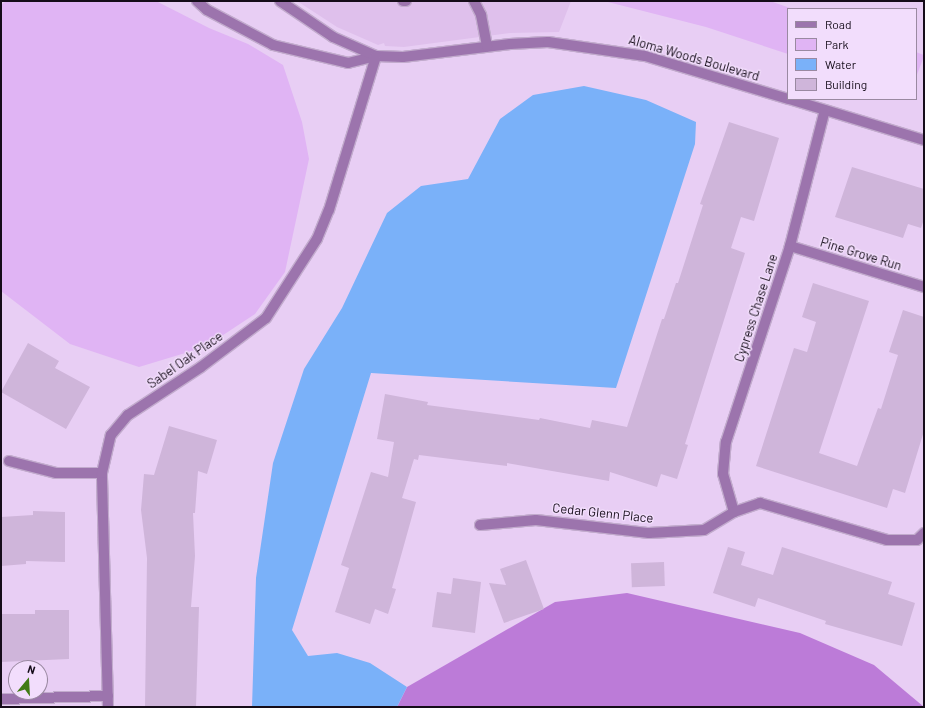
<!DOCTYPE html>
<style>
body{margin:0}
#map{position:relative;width:925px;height:708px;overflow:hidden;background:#e8cef4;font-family:Barlow,sans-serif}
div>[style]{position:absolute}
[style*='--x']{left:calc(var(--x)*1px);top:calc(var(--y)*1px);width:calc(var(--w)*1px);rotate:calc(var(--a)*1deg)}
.built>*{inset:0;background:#dfc0ec}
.green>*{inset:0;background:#e0b4f4;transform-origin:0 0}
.forest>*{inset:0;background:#bc7bd8}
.water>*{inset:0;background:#7ab1f9}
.building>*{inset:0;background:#cfb5da;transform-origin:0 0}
.roads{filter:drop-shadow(1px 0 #c2abcd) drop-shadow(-1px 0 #c2abcd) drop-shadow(0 1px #c2abcd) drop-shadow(0 -1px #c2abcd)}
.minor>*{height:10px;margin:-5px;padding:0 5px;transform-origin:5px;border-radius:5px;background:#9c74ad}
span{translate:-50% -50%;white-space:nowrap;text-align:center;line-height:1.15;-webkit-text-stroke:3px #f2ddfc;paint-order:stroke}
.street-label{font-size:13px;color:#150c19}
.frame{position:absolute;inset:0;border:2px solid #150c19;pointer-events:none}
.legend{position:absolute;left:787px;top:8px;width:130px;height:92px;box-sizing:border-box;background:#f2ddfc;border:1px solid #9a89a1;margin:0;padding:5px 7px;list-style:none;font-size:12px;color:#150c19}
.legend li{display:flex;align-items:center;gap:8px;height:20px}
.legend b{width:20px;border:1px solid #9a89a1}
.north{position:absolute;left:8px;top:660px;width:40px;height:40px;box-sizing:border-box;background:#f2ddfc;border:1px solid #9a89a1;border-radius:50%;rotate:18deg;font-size:11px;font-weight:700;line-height:16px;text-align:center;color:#150c19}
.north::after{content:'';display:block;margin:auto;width:14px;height:18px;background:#417b14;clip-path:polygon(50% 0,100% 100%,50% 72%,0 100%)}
</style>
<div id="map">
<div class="built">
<div style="clip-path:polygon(297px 1px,571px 1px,559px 32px,510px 33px,404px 47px,385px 46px,384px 43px,378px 45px,337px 27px)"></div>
</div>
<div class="green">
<div style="clip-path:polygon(6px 1px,156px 1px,209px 28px,248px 44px,283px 65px,302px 122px,309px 159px,285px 272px,255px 314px,205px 347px,139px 367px,70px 344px,1px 291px,1px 5px)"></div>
<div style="clip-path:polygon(604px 1px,770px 1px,793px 9px,788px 9px,788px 54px,706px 27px)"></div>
<div style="left:916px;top:52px;width:9px;height:45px;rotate:21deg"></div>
</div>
<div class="forest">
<div style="clip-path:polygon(627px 593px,800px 633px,874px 665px,924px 707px,397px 707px,407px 687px,555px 602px)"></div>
</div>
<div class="water">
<div style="clip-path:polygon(584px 86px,646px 100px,696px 122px,695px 144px,616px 388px,371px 373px,292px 630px,308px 656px,337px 653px,370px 663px,407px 687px,397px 707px,252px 707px,256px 578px,273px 463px,304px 369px,342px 308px,387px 213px,421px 186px,468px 179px,500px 119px,533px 95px)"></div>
</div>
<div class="building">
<div style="clip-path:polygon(729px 122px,779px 138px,754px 221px,741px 217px,731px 248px,745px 253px,685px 444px,688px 445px,677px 479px,661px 474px,657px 487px,610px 472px,609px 481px,507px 463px,507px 466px,419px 455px,418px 460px,414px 459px,402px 498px,416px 502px,392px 588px,396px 589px,388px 614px,375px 609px,370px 624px,335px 612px,349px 568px,341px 565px,371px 472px,388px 477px,394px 442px,377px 439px,385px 394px,428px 402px,427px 405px,539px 420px,540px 418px,590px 428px,592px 420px,627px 427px,662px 319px,664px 319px,676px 283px,678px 283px,703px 205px,700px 204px)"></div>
<div style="clip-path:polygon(852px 167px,924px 189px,924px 219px,921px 228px,908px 224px,903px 238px,835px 217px)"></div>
<div style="clip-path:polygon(813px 283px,869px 301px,819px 453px,857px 466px,878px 408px,881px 409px,898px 355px,889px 352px,903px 310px,924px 317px,924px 431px,905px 493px,893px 489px,887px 508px,756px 466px,794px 348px,807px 352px,816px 322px,802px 317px)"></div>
<div style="clip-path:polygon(28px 343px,59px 361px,55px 368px,90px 387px,66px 429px,1px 392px)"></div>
<div style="clip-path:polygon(169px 426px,217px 440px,207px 474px,198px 471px,195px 513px,193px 513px,195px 556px,191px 607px,199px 607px,196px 707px,145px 707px,147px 558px,141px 510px,144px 474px,154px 475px)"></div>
<div style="clip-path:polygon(33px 511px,65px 512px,65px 562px,26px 561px,26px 564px,1px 566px,1px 517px,33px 515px)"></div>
<div style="clip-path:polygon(728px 547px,745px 552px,741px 565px,773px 575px,782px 547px,892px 582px,888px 594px,915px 603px,902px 646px,825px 624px,826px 621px,758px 598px,755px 607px,713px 593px)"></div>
<div style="clip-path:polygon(526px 560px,544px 609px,504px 623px,489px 583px,506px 585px,500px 569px)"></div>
<div style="left:664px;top:562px;width:24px;height:33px;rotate:88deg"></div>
<div style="clip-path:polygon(453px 578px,481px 582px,475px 633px,432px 627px,437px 592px,451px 594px)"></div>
<div style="clip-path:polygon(35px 610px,69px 610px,69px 659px,1px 662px,1px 614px,35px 614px)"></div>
</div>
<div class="roads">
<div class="minor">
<div style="--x:197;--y:1;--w:13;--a:42"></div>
<div style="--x:207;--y:10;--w:75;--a:27.9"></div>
<div style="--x:273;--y:45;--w:77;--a:13.5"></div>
<div style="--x:348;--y:63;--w:29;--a:-14"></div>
<div style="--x:376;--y:56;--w:27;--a:2"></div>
<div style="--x:403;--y:57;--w:108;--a:-6.9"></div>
<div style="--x:510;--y:44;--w:38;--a:-3"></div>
<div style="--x:548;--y:42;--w:98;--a:8.2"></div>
<div style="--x:645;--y:56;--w:149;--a:16.7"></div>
<div style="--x:280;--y:1;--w:64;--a:34.2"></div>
<div style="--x:333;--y:37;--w:47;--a:23.8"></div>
<div style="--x:403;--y:1;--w:3;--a:0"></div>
<div style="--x:474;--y:1;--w:16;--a:63"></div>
<div style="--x:481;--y:15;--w:32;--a:79"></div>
<div style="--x:789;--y:99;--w:141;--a:16.9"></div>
<div style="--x:790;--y:246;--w:140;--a:17"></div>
<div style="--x:9;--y:461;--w:49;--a:14.3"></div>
<div style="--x:56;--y:473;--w:46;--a:0"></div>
<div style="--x:734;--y:512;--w:40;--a:-106"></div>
<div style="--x:723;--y:474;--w:32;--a:-85"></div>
<div style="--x:726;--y:442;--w:206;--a:-71.9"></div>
<div style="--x:790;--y:246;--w:140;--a:-75.6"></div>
<div style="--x:480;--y:525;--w:56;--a:-5.1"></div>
<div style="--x:536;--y:520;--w:114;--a:6.6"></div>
<div style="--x:649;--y:533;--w:55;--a:-3.1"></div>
<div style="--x:704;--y:530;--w:35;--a:-31"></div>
<div style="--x:734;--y:512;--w:28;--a:-19"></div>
<div style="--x:760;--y:503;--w:132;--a:16.2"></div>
<div style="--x:887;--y:540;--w:30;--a:0"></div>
<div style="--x:917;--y:540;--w:10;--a:-45"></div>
<div style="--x:1;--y:699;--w:107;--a:-1.6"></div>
<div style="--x:108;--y:707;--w:234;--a:-91.5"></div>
<div style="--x:102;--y:473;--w:39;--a:-77"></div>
<div style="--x:111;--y:435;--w:26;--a:-50"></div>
<div style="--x:128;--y:415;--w:87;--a:-33.3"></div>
<div style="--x:201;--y:367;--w:81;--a:-37"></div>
<div style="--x:266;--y:318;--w:94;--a:-57.2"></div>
<div style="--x:317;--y:239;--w:31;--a:-68"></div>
<div style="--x:329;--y:210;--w:161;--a:-73"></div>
</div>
</div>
<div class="street-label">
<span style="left:694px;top:58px;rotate:16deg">Aloma Woods Boulevard</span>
<span style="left:861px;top:254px;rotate:17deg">Pine Grove Run</span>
<span style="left:756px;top:308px;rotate:-72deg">Cypress Chase Lane</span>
<span style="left:185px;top:360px;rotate:-35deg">Sabel Oak Place</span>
<span style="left:603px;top:513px;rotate:6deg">Cedar Glenn Place</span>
</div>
<div class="frame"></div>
<ul class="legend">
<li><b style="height:5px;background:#9c74ad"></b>Road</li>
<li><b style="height:11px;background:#e0b4f4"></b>Park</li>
<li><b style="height:11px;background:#7ab1f9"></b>Water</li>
<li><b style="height:11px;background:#cfb5da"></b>Building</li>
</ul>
<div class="north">N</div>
</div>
